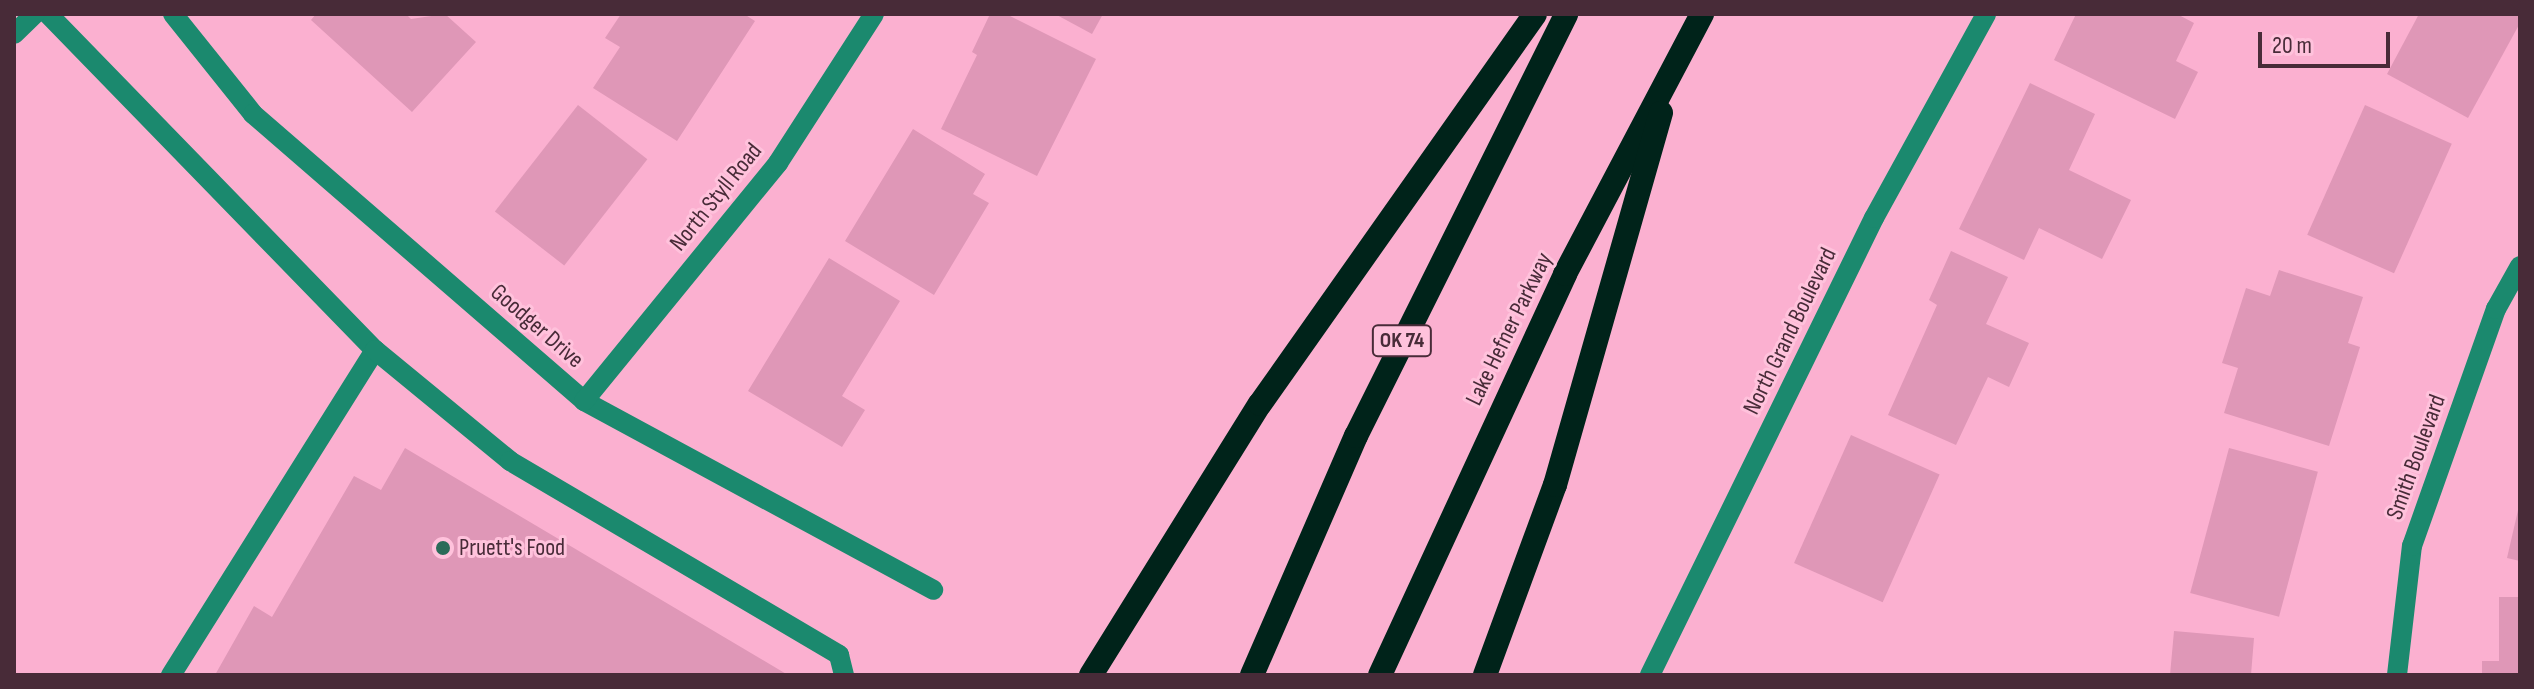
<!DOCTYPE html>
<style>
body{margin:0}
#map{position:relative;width:2534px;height:689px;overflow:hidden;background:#fbb0d0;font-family:"Sofia Sans Condensed",sans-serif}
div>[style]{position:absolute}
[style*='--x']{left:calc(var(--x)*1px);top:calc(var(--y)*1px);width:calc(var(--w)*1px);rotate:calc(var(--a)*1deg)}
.building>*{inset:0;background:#df97b7;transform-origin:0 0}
.minor>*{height:20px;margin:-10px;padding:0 10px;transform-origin:10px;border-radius:10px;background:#1b896e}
.highway>*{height:24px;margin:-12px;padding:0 12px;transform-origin:12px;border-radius:12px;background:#00231a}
.dots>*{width:22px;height:22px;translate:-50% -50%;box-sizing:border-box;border:4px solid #ffc2dc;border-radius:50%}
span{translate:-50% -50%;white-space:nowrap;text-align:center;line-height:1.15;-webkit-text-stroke:6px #ffc2dc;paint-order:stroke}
.shield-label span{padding:2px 6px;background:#ffc2dc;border:2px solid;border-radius:6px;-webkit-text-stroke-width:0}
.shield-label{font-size:22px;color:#482b38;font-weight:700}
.street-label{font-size:24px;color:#482b38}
.poi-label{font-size:24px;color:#482b38}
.left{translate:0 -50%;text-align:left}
.frame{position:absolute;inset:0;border:16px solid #482b38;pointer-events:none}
.scale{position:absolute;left:2258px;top:32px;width:132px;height:36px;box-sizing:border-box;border:4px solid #482b38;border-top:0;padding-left:10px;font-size:24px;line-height:28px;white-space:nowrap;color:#482b38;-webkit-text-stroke:6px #ffc2dc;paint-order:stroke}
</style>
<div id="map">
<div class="building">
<div style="clip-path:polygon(316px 14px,406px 14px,411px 19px,445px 14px,476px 42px,412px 112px,311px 20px)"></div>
<div style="clip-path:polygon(621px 14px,744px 14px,755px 21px,677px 141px,593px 88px,620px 47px,605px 38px)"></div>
<div style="clip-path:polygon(990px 14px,1006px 14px,1096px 59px,1037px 176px,941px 129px,977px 55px,972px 52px)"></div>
<div style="clip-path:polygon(1055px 14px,1103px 14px,1092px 34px)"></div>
<div style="clip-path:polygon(2076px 14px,2177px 14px,2194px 23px,2176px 61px,2198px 72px,2175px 119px,2054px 60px)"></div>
<div style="clip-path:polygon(2419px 14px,2520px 14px,2520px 23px,2468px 118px,2387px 74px)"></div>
<div style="clip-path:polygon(2030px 83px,2095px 114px,2069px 170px,2131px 200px,2102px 259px,2039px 228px,2024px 260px,1959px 229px)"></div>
<div style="left:578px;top:105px;width:88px;height:135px;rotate:38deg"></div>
<div style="left:2365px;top:105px;width:95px;height:142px;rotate:24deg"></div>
<div style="clip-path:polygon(913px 129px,985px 174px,973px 194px,989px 203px,934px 295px,845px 241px)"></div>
<div style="clip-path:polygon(1951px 251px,2008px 277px,1986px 324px,2029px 343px,2009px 387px,1988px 377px,1956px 445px,1888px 415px,1937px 305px,1929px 300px)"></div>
<div style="clip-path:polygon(829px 258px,900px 301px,842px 396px,865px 410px,842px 447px,748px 391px)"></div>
<div style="clip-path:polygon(2279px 270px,2363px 297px,2348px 343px,2360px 347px,2329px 446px,2224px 413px,2238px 368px,2222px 363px,2246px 288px,2270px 296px)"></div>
<div style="left:1851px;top:435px;width:97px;height:140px;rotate:24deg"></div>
<div style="clip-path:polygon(405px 448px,788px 675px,215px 675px,254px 606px,272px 617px,354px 476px,381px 490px)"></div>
<div style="left:2229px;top:448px;width:92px;height:150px;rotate:15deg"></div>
<div style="clip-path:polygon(2519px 506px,2520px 506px,2520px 561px,2507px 558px)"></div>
<div style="clip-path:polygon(2499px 597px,2520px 597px,2520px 675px,2482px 675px,2482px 661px,2499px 661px)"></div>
<div style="clip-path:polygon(2174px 631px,2254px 638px,2251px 675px,2170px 675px)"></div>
</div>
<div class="minor">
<div style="--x:48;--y:14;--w:469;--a:45.8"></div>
<div style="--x:375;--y:350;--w:384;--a:122.1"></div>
<div style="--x:173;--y:14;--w:128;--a:51.3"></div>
<div style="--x:253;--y:114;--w:438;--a:40.9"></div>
<div style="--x:584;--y:401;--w:397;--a:28.4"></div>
<div style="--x:14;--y:34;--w:29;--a:-44"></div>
<div style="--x:375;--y:350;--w:175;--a:39.4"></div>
<div style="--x:510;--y:461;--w:382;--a:30.5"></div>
<div style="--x:839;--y:655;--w:21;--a:76"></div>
<div style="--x:584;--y:401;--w:307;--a:-50.8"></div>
<div style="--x:778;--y:163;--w:177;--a:-57.2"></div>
<div style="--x:1650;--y:675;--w:509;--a:-63.89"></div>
<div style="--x:1874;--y:218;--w:233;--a:-61.2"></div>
<div style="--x:2397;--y:675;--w:130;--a:-83.4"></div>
<div style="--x:2412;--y:546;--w:251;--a:-70.5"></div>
<div style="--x:2496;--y:309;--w:49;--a:-60.8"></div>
</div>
<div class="highway">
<div style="--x:1091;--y:675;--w:319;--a:-58.1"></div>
<div style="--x:1260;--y:404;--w:477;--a:-54.8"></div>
<div style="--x:1252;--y:675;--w:261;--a:-66.5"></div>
<div style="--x:1356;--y:436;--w:471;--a:-63.5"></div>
<div style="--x:1380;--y:675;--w:442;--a:-65.2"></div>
<div style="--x:1565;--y:274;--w:294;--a:-62.2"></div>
<div style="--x:1485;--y:675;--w:202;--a:-69.8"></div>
<div style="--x:1555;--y:485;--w:387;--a:-74.1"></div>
</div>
<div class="dots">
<div style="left:443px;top:548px;background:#2b6b59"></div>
</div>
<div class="shield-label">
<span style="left:1402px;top:341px">OK 74</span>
</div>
<div class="street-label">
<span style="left:716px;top:197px;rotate:-51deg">North Styll Road</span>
<span style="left:537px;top:326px;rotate:41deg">Goodger Drive</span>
<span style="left:1509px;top:329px;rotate:-64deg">Lake Hefner Parkway</span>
<span style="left:1790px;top:331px;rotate:-64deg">North Grand Boulevard</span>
<span style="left:2416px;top:457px;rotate:-70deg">Smith Boulevard</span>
</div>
<div class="poi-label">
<span class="left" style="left:459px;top:548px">Pruett's Food</span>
</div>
<div class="frame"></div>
<div class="scale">20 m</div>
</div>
